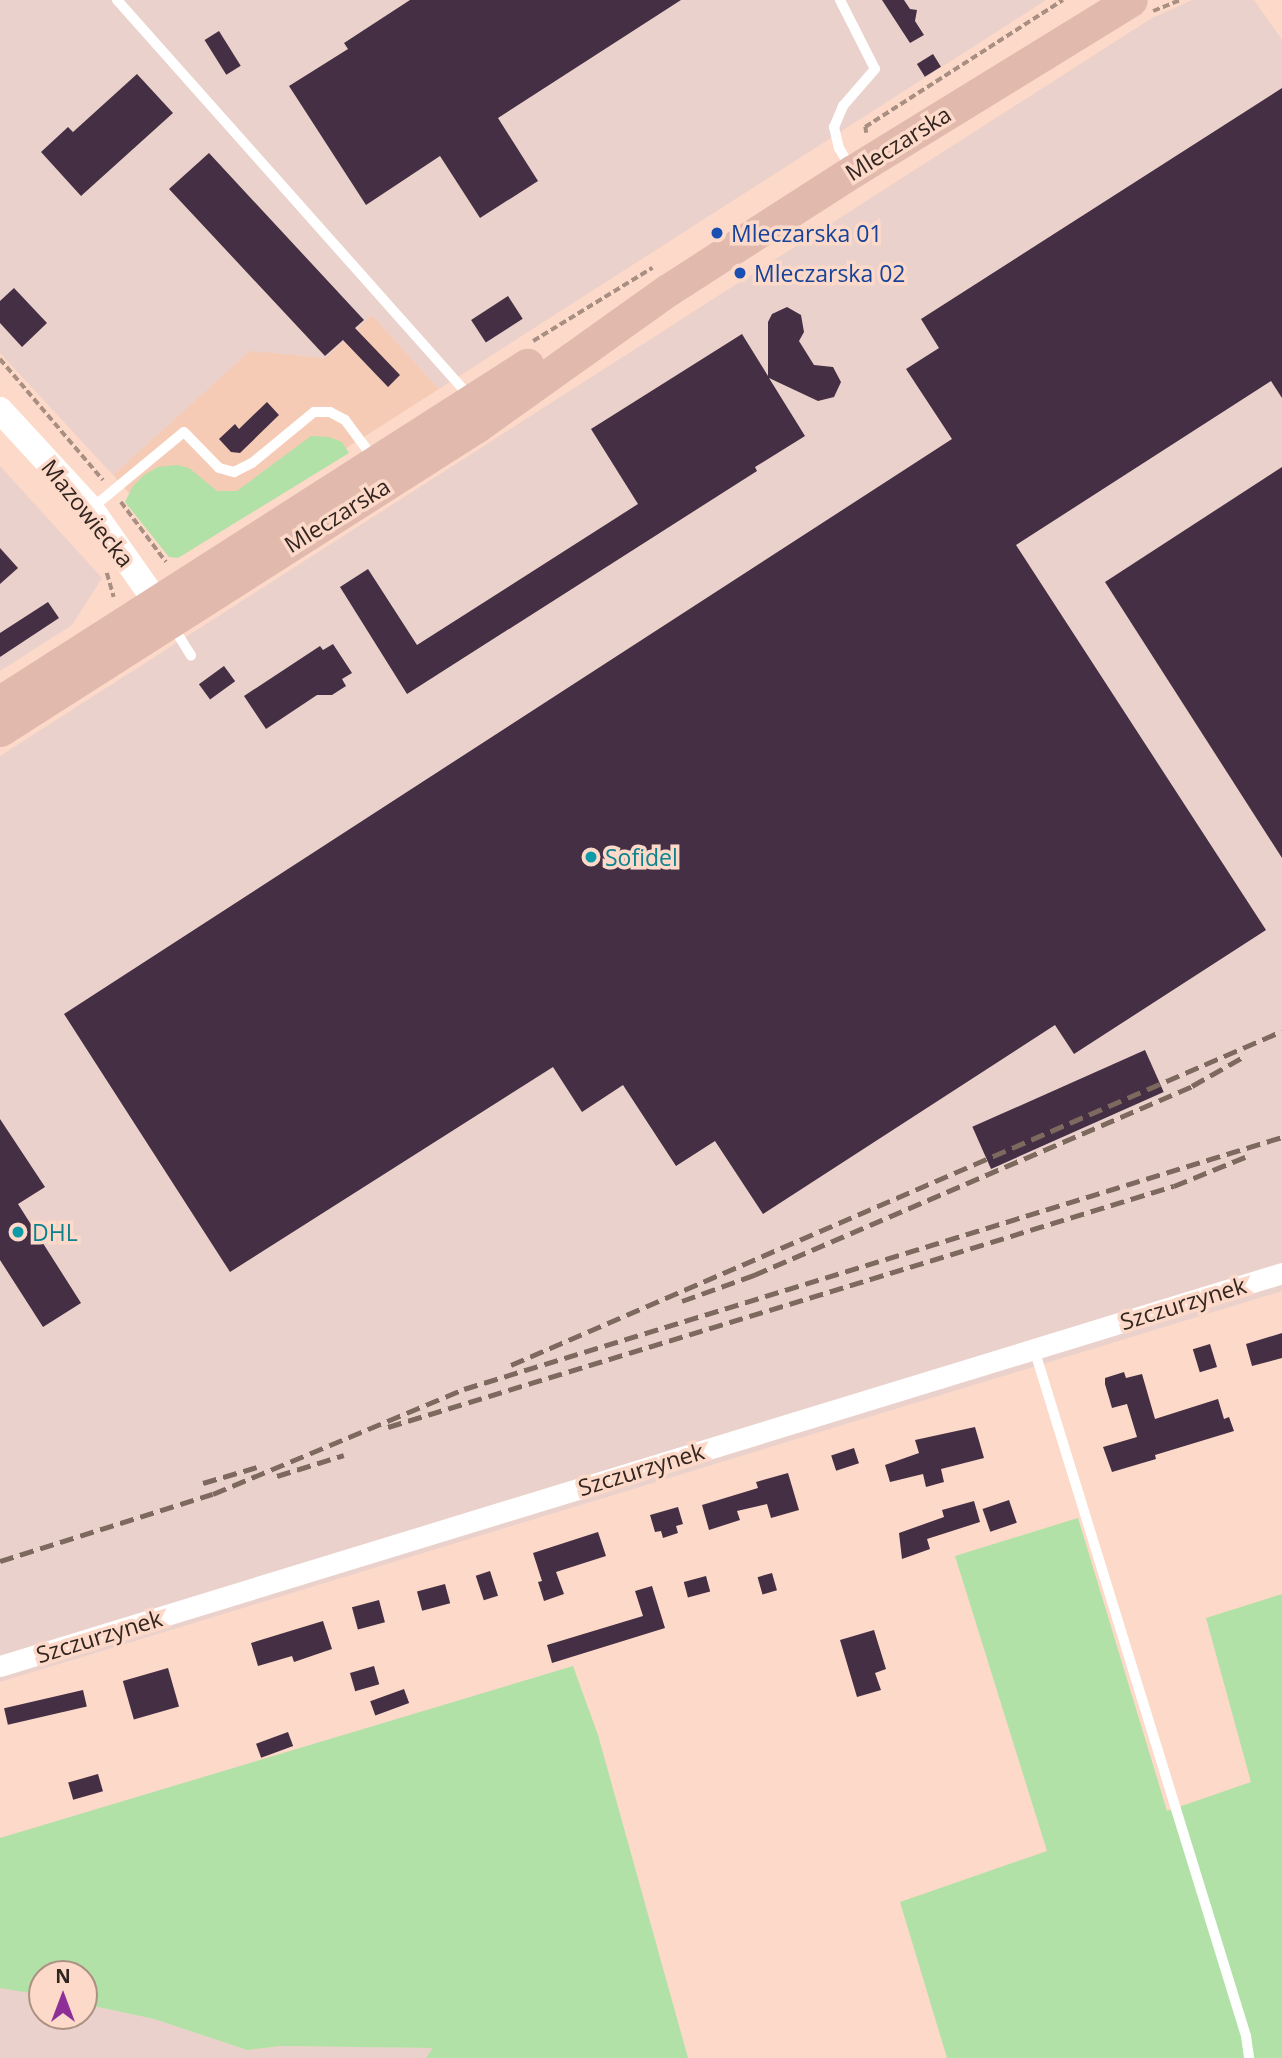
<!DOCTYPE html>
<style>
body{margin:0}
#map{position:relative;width:1282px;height:2058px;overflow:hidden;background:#fcd9c8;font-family:"Open Sans",sans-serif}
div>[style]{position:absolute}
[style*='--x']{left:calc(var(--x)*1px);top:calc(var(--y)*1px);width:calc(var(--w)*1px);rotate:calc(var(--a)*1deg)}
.built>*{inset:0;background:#f5cbb6}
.industrial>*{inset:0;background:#ebd1cb}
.green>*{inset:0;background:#b1e1a7}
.building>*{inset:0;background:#452f44;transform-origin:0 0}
.path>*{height:3.5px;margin-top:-1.75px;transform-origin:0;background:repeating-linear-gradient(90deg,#a98f82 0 7px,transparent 0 10.5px)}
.service>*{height:10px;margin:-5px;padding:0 5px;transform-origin:5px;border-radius:5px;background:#fff}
.minor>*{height:21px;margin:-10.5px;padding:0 10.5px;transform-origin:10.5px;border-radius:10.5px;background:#fff}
.tertiary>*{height:26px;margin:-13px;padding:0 13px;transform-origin:13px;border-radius:13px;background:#fff}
.primary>*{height:33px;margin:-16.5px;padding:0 16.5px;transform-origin:16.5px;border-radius:16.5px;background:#e1b9ad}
.rail>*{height:5px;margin-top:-2.5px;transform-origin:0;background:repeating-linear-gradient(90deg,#7e695f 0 14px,transparent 0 21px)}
.dots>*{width:19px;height:19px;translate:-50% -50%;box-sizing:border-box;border:4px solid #fcd9c8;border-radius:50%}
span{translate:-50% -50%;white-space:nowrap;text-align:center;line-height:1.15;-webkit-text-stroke:7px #fcd9c8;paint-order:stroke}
.street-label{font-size:23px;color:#32251f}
.transit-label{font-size:23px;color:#164399}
.left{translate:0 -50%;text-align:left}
.culture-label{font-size:23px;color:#0d838f}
.north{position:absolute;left:28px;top:1960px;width:70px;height:70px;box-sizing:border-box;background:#fcd9c8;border:2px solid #ab9184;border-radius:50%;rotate:0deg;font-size:19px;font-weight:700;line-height:28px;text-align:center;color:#32251f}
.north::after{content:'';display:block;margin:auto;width:24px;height:32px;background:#8e2f98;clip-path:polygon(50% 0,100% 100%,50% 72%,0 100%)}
</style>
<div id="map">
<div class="built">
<div style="clip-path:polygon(372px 315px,439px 389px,182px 553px,113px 475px,250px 350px,325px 358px)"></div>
</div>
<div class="industrial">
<div style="clip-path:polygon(0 0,1046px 0,439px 389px,372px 315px,325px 358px,250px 351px,113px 475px,0 353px)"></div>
<div style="clip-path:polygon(1192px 0,1254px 0,1282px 40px,1282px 1291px,0 1682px,0 756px,1152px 18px)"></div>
<div style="clip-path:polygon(0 466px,102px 578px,72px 625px,0 671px)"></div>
<div style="clip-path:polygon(4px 1987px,42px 1995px,42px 2016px,84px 2016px,84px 2004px,154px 2019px,247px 2050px,280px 2046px,434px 2048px,426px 2058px,0 2058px,0 1988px)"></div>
</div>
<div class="green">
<div style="clip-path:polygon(311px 436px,329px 437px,342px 442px,349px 453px,178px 558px,169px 557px,125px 502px,133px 486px,144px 475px,158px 467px,177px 465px,189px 468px,217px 491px,237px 491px)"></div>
<div style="clip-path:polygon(1078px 1518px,1167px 1811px,1251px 1782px,1206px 1618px,1282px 1594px,1282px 2058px,947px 2058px,900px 1902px,1047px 1851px,955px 1556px)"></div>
<div style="clip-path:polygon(573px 1666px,598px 1735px,688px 2058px,426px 2058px,433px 2048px,280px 2046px,247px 2050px,154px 2019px,84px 2004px,84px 1974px,42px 1974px,42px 1995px,0 1988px,0 1838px)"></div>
</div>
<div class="building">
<div style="clip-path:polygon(410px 0,681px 0,498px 118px,538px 181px,480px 218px,440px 156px,366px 205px,289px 86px,348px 49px,344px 43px)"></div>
<div style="clip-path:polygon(882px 0,904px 0,910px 9px,917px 10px,915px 21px,924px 35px,910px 43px)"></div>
<div style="left:219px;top:31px;width:41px;height:17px;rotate:58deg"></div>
<div style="left:933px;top:54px;width:15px;height:19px;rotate:58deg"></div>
<div style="clip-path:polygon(137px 74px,173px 113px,81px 196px,41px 152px,68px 127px,73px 132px)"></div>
<div style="clip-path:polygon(1282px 88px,1282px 398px,1271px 381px,1016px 545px,1266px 930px,1074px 1054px,1055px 1025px,763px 1214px,715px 1141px,676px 1166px,623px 1085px,582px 1112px,553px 1067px,230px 1272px,64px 1014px,952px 439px,906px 369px,939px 348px,921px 319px)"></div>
<div style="clip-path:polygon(209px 153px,364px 320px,355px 328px,400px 375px,388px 387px,343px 340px,325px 356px,169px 189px)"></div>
<div style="clip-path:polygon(14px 288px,47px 323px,22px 347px,0 323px,0 301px)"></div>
<div style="left:508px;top:296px;width:27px;height:44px;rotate:57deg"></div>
<div style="clip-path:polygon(787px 307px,801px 315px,804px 332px,799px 341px,814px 365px,833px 367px,841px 382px,834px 397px,818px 401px,769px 378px,805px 436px,755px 467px,757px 471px,407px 694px,340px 587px,368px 569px,417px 645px,638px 504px,591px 429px,742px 334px,768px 376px,768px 322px,772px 314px)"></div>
<div style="clip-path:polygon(267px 402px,279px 415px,240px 453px,231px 452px,219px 439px,235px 424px,239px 429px)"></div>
<div style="clip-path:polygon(1282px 467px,1282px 858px,1105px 582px)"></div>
<div style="clip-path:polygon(0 548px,18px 568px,0 584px)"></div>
<div style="clip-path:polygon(48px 602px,59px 618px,0 657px,0 633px)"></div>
<div style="clip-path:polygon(333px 644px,352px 673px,342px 679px,346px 686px,332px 695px,317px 695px,266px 729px,244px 696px,320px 646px,323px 650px)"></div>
<div style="left:224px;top:666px;width:19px;height:31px;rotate:54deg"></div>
<div style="left:1145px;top:1050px;width:46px;height:189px;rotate:66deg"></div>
<div style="clip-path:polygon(0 1119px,45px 1187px,18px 1204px,81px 1303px,43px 1327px,0 1260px)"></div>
<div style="clip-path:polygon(1282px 1333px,1282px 1358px,1252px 1366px,1246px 1344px)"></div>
<div style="left:1210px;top:1344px;width:24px;height:18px;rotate:73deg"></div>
<div style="clip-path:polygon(1124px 1372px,1126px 1378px,1142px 1374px,1155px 1419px,1218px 1399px,1224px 1419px,1229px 1417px,1234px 1431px,1155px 1455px,1156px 1459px,1112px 1472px,1103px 1447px,1137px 1437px,1127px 1404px,1112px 1408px,1105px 1384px,1105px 1378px)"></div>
<div style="clip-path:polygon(975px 1427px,984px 1458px,941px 1469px,944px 1482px,926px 1487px,923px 1474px,890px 1482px,885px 1465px,919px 1453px,915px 1440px)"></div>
<div style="left:854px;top:1448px;width:16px;height:24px;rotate:72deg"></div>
<div style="clip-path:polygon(788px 1473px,799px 1510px,771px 1518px,767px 1504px,737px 1511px,740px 1520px,709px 1530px,702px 1505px,758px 1488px,756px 1482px)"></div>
<div style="left:1009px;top:1500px;width:24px;height:28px;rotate:71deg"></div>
<div style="clip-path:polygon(974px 1501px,980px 1522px,927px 1539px,930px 1549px,902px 1559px,899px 1533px,944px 1517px,942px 1510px)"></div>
<div style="clip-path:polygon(678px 1507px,683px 1524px,676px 1526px,678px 1533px,663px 1538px,661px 1531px,655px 1532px,650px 1515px)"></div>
<div style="clip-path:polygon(598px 1532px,606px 1556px,556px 1572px,564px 1594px,544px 1601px,538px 1582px,542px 1581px,533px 1553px)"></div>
<div style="left:490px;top:1571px;width:26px;height:15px;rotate:72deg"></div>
<div style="left:772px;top:1573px;width:18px;height:15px;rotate:74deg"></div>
<div style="left:706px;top:1576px;width:16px;height:23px;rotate:75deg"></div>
<div style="left:445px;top:1584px;width:20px;height:29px;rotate:75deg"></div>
<div style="clip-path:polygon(652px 1586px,665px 1628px,552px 1663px,547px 1645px,643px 1616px,635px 1591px)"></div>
<div style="left:379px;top:1600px;width:23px;height:28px;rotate:75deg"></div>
<div style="clip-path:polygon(323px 1621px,332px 1649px,294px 1662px,292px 1656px,258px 1666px,251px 1643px)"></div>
<div style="clip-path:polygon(874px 1630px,886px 1669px,875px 1673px,881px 1690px,857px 1697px,840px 1640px)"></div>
<div style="left:374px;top:1666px;width:19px;height:25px;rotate:74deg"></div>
<div style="left:168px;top:1668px;width:40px;height:47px;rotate:74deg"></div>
<div style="left:404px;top:1689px;width:15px;height:36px;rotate:70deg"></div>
<div style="left:83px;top:1690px;width:17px;height:81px;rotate:77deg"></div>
<div style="left:288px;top:1732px;width:15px;height:34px;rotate:70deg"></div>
<div style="left:98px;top:1774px;width:18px;height:31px;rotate:74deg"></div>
</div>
<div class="path">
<div style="--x:1153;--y:11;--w:29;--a:-22"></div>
<div style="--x:866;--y:133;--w:6;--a:-99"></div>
<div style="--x:865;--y:127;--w:235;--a:-32.7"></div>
<div style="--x:533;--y:341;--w:140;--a:-31.5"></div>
<div style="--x:0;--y:359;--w:159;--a:49.6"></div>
<div style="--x:121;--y:502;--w:75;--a:53.1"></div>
<div style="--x:107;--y:573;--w:25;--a:74"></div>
</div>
<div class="service">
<div style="--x:117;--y:0;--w:533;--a:48.35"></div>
<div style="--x:840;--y:0;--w:77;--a:63.1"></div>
<div style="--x:875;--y:69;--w:49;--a:130.9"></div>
<div style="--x:843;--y:106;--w:23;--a:113"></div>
<div style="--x:834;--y:127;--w:22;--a:77"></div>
<div style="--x:839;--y:148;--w:23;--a:59"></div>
<div style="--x:92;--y:508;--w:119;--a:-39.6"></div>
<div style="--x:184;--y:432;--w:50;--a:45.8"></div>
<div style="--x:219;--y:468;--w:16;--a:15"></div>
<div style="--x:234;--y:472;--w:20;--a:-27"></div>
<div style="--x:252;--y:463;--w:80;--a:-39.4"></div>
<div style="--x:314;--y:412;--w:16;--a:0"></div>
<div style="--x:330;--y:412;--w:17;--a:28"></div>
<div style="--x:345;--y:420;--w:49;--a:53.4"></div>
<div style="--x:172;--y:625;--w:36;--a:58"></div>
<div style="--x:1034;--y:1349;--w:719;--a:72.85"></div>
<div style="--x:1246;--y:2036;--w:22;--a:82"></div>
</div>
<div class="minor">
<div style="--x:0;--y:1666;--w:1341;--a:-17.04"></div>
</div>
<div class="tertiary">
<div style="--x:0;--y:410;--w:134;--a:47.4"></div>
<div style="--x:91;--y:509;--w:132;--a:54.9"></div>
</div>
<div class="primary">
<div style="--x:0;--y:702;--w:626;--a:-32.6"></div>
<div style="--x:0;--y:730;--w:566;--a:-32.51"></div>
<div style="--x:477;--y:426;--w:234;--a:-35.5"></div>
<div style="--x:668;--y:290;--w:220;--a:-32.8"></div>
<div style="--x:853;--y:171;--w:326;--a:-31.6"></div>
</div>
<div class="rail">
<div style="--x:682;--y:1301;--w:77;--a:-19.9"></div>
<div style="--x:754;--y:1275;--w:477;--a:-23.3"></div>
<div style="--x:1192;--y:1086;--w:59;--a:-29.6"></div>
<div style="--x:511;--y:1365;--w:840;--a:-23.42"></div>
<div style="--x:388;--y:1427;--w:822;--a:-17.05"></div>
<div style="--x:1174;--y:1186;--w:77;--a:-22.2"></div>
<div style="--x:277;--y:1476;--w:70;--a:-17.4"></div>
<div style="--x:203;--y:1483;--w:56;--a:-16.5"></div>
<div style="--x:0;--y:1561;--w:223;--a:-17.5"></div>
<div style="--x:213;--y:1494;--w:272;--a:-22.7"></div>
<div style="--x:464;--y:1389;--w:856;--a:-17.12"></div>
</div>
<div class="dots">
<div style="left:717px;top:233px;background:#1a4fb4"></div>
<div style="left:740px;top:273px;background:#1a4fb4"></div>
<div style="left:591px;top:857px;background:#0f9aa8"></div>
<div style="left:18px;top:1232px;background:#0f9aa8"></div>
</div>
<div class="street-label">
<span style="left:898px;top:143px;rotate:-32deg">Mleczarska</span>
<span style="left:88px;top:513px;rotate:51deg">Mazowiecka</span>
<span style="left:337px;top:515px;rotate:-32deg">Mleczarska</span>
<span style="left:1183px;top:1303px;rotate:-17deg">Szczurzynek</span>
<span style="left:641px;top:1469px;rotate:-17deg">Szczurzynek</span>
<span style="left:99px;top:1636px;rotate:-17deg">Szczurzynek</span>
</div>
<div class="transit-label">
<span class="left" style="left:731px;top:233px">Mleczarska 01</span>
<span class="left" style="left:754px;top:273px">Mleczarska 02</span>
</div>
<div class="culture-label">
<span class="left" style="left:605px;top:857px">Sofidel</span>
<span class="left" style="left:32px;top:1232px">DHL</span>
</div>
<div class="north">N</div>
</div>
